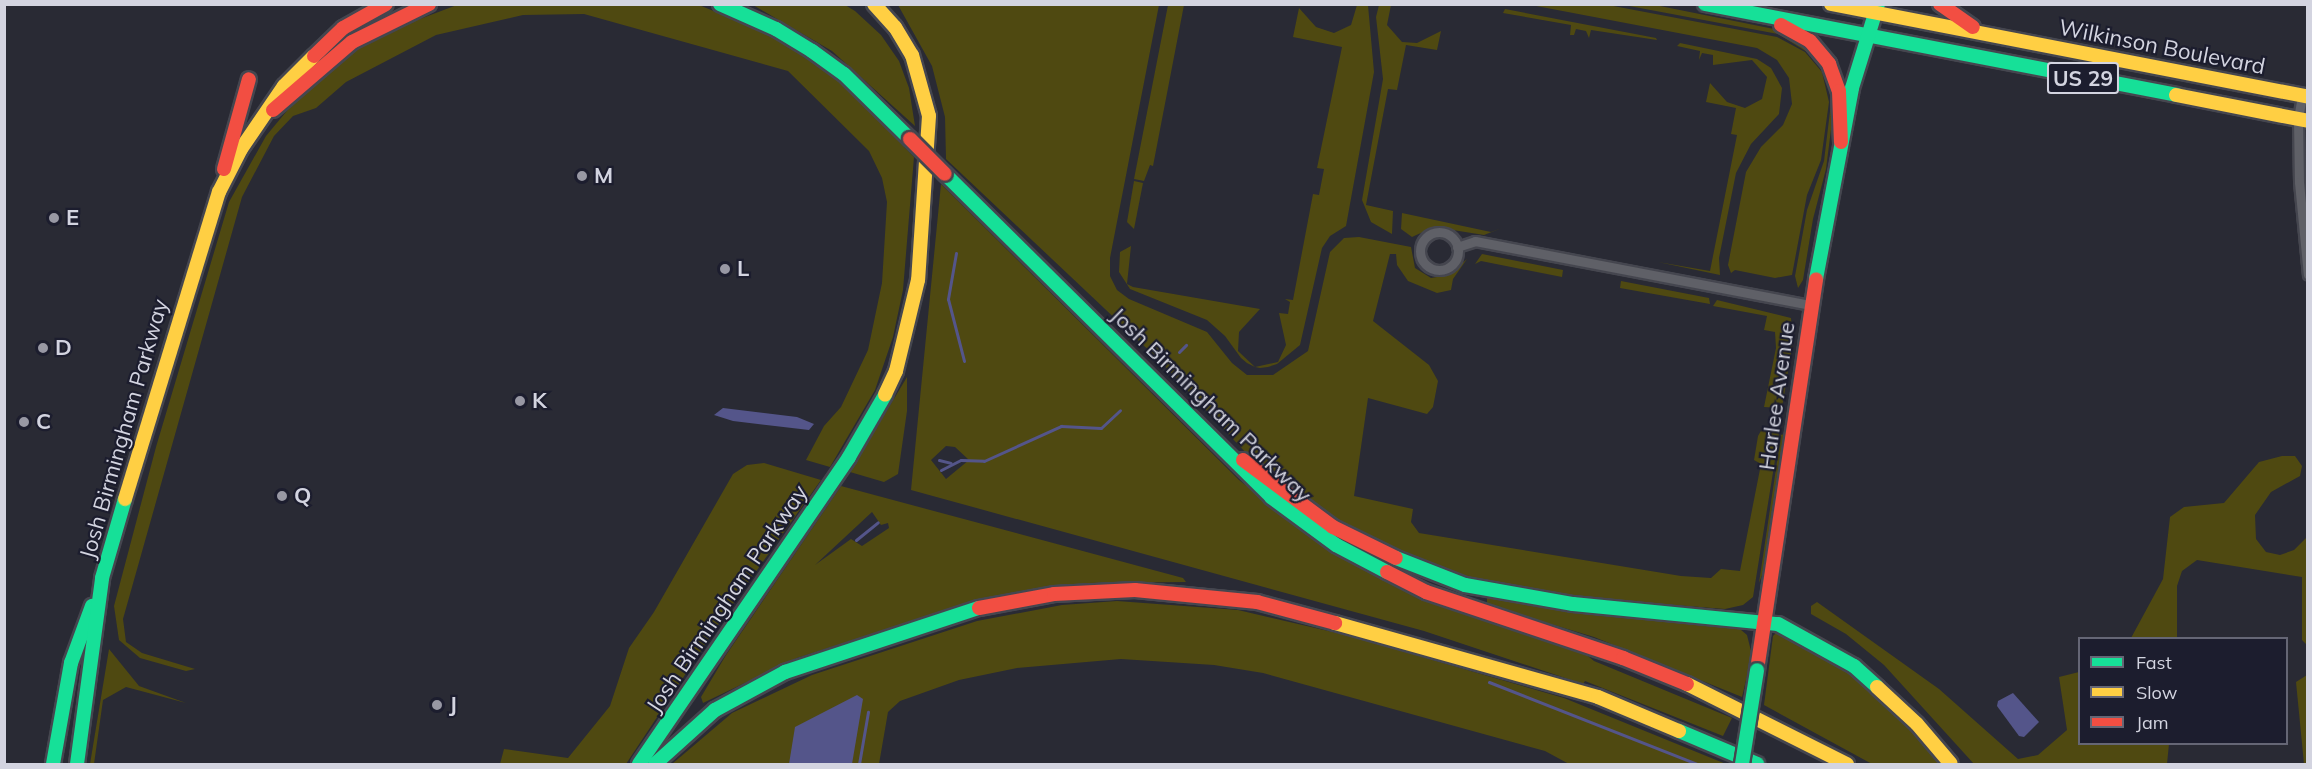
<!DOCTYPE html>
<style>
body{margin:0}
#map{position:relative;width:2312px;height:769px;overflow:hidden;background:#292a34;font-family:Mulish,sans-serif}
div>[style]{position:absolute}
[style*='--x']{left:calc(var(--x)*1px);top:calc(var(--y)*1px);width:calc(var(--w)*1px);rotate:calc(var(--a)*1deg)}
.green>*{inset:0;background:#4f4911}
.water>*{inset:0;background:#54558a}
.stream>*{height:3px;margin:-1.5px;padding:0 1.5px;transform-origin:1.5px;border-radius:1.5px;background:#54558a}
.roads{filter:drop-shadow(2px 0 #45464f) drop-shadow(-2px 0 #45464f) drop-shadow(0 2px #45464f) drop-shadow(0 -2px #45464f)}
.street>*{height:9px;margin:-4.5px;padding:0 4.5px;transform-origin:4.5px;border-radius:4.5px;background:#5f6067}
.street>.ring{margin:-4.5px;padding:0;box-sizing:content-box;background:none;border:9px solid #5f6067;border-radius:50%}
.fast>*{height:14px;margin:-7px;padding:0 7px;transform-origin:7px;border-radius:7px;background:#16e098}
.slow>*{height:14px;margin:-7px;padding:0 7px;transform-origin:7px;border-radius:7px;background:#ffcf43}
.jam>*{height:14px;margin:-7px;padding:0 7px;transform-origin:7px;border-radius:7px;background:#f24e42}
.bridges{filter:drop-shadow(2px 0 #45464f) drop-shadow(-2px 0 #45464f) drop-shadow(0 2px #45464f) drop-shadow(0 -2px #45464f)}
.fast-bridge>*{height:14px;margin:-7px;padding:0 7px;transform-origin:7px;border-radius:7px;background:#16e098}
.jam-bridge>*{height:14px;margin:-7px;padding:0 7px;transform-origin:7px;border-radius:7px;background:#f24e42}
.dots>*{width:16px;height:16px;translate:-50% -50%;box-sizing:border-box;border:3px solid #1c1d2e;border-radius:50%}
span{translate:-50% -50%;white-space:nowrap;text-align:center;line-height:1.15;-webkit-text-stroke:4.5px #1c1d2e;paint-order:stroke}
.shield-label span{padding:2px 4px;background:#1c1d2e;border:2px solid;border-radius:4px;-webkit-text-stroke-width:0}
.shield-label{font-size:21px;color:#d3d4e0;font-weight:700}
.street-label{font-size:22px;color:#d3d4e0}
.poi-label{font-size:22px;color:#d3d4e0;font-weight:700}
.left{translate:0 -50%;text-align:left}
.frame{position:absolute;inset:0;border:6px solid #d3d4e0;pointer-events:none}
.legend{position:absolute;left:2078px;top:637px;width:210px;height:108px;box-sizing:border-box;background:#1c1d2e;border:2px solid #656675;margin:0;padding:8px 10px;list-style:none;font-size:18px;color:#d3d4e0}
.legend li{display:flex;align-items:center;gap:12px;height:30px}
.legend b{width:30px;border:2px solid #656675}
</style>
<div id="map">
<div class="green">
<div style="clip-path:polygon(457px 5px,699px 5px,772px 35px,846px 86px,914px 157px,903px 290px,893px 337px,875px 390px,830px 467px,806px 460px,824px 426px,841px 407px,868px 350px,882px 283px,887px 202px,882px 178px,869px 151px,788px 71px,584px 14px,523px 15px,436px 35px,346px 82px,316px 108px,293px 116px,274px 136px,242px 197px,123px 619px,126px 642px,142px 653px,195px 669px,186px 671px,140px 658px,119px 640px,114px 606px,156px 447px,229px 202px,266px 136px,300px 95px,355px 48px,380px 34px)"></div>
<div style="clip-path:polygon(753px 5px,845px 5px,855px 11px,881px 35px,899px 61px,909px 88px,915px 126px,832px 51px)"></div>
<div style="clip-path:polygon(898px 5px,1159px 5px,1110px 258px,1110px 276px,1117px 290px,1129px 299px,1207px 332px,1232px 363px,1247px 375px,1273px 375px,1308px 351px,1330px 252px,1344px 238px,1359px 237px,1411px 247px,1415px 268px,1431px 278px,1449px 275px,1467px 259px,1453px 279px,1451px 290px,1437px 293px,1408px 281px,1397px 265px,1396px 254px,1390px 254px,1373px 321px,1429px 365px,1438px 381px,1433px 407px,1427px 414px,1368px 398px,1354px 496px,1413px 509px,1411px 522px,1419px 533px,1681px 576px,1711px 578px,1721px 569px,1740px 571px,1761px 464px,1754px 460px,1758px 436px,1762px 429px,1777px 429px,1779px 435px,1753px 597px,1743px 605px,1725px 609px,1574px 597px,1464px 579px,1376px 544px,1278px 481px,1247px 454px,1158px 359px,946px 159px,945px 117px,932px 66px)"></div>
<div style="clip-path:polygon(1168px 5px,1184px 5px,1153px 166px,1150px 165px,1144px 181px,1134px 179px)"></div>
<div style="clip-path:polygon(1357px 5px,1368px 5px,1374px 72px,1346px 226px,1330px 236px,1322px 248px,1300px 345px,1277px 364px,1268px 367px,1260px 368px,1255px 367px,1247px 363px,1241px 358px,1225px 336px,1207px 320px,1130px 289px,1119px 272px,1120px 252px,1131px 246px,1127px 284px,1133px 287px,1260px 309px,1239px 332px,1238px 351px,1255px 367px,1278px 362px,1286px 345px,1279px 313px,1288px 314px,1290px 302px,1285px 299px,1293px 300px,1313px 194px,1319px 195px,1324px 169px,1317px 168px,1342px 47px,1293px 37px,1299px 8px,1316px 27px,1334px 33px,1351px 25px)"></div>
<div style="clip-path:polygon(1379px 5px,1391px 5px,1387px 25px,1402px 42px,1417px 43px,1441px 31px,1437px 50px,1406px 45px,1397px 90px,1388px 89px,1366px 205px,1393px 211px,1392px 234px,1371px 222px,1362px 200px,1383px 79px,1376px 17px)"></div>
<div style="clip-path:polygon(1531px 5px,1608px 5px,1777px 37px,1805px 52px,1822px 72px,1829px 102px,1821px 160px,1807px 195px,1792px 275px,1775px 278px,1735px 270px,1731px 273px,1728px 265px,1746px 172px,1761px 147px,1783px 125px,1792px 104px,1789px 78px,1777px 60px,1757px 48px)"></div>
<div style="clip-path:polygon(1624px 5px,1655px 5px,1779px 30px,1801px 41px,1812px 55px,1778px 34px)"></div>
<div style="clip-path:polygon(1505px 9px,1656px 38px,1657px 40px,1591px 30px,1589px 38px,1586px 31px,1576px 29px,1574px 35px,1570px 35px,1571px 25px,1503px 13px)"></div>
<div style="clip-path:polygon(1680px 43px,1757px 59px,1771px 68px,1782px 88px,1779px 114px,1751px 144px,1736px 173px,1719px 258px,1720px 275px,1658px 262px,1710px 271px,1737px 135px,1731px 134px,1736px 108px,1706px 102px,1710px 83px,1727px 102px,1745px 108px,1762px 99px,1767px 77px,1752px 60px,1713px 65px,1713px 55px,1702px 53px,1699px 60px,1700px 51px,1677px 46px)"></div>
<div style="clip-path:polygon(1819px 57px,1830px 77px,1834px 106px,1826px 169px,1813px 219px,1803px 280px,1798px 288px,1795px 276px,1807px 210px,1824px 161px,1831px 103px,1827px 76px)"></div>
<div style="clip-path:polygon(1134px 181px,1143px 183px,1134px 229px,1127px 222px)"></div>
<div style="clip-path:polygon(evenodd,941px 184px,1239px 480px,1326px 548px,1417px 596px,1583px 652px,1594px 661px,1732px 718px,1723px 736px,1585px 681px,1583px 684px,1424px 631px,911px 490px,941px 184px,946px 446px,955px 447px,969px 460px,946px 479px,931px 460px,946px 446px)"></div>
<div style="clip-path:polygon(1402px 213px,1491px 232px,1502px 228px,1484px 235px,1434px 227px,1412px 237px,1401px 229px)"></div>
<div style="clip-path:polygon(1482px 254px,1563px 270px,1562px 277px,1481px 261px,1475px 264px)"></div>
<div style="clip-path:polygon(1621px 281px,1709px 298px,1710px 304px,1620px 288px)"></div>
<div style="clip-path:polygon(1717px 300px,1791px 318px,1793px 341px,1782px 408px,1764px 407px,1776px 348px,1775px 332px,1764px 330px,1767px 316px,1713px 306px)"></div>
<div style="clip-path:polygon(907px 377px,907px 411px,898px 474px,884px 482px,850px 472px)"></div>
<div style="clip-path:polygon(1784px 434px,1763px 573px,1759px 583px,1781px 435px)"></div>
<div style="clip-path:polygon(2282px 456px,2295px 456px,2302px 466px,2300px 476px,2271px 492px,2255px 515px,2256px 539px,2266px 552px,2280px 555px,2294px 550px,2307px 537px,2307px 645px,2302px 640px,2302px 577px,2197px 560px,2182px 571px,2177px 586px,2177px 638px,2131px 638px,2163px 579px,2170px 517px,2184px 507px,2224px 503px,2259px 462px)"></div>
<div style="clip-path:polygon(764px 463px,821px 480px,718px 625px,626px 764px,500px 764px,504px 749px,568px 758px,610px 706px,629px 648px,654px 612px,733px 474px,747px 465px)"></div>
<div style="clip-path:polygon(evenodd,841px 486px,1183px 578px,1186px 582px,1087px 583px,971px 602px,797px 658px,703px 703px,701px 697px,726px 655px,841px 486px,872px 512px,881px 525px,888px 523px,889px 528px,862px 546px,851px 539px,815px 565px,872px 512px)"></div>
<div style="clip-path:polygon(1487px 598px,1734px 624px,1747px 635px,1752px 655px,1742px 697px,1594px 637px,1487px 605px)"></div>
<div style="clip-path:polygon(1117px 601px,1238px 610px,1350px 636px,1564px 698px,1726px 764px,1569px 764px,1545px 751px,1263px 673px,1214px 665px,1121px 659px,1017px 668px,959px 680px,900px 701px,888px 712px,879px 764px,672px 764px,732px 713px,812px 675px,977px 621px,1062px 605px)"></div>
<div style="clip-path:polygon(1817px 602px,1939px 689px,2018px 759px,2038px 755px,2067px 730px,2059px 677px,2079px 672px,2080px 744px,2169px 744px,2167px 764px,1974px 764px,1884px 665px,1846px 634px,1811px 614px,1811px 606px)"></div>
<div style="clip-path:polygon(1777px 632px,1849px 671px,1879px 695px,1944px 764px,1872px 764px,1764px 705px,1773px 636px)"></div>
<div style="clip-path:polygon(109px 649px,139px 686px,186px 703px,126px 687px,103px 700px,94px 764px,90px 764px)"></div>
<div style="clip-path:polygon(2307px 675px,2308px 764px,2304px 764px,2296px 682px)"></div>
</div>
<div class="water">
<div style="clip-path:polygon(723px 408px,797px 417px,814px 424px,809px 430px,733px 421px,714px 415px)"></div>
<div style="clip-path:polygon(2013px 693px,2039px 722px,2024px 737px,2019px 736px,1997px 706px,1998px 701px)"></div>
<div style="clip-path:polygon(857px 695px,863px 699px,852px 764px,789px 764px,795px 727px)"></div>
</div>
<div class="stream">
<div style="--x:956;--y:253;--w:47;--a:99.9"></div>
<div style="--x:948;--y:299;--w:64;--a:75.5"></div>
<div style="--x:1179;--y:352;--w:10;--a:-45"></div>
<div style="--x:939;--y:460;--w:12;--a:14"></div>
<div style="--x:941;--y:470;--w:22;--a:-27"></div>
<div style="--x:961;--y:460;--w:23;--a:2"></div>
<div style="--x:984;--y:461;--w:85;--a:-24.4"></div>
<div style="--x:1061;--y:426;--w:40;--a:2.9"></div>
<div style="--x:1101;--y:428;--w:26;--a:-43"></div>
<div style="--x:856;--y:540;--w:28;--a:-39"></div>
<div style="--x:1489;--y:682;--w:224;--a:21.5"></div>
<div style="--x:859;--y:764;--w:53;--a:-80.2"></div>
</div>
<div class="roads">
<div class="street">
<div style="--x:2302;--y:96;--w:23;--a:100"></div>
<div style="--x:2298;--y:119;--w:63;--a:89.1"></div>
<div style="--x:2299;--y:182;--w:93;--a:84.5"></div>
<div class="ring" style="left:1420px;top:232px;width:29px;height:29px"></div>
<div style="--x:1457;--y:247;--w:19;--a:-18"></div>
<div style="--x:1475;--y:241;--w:342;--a:10.8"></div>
</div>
<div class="fast">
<div style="--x:720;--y:4;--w:61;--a:24.1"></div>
<div style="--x:776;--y:29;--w:42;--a:31.4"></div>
<div style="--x:812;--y:51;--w:39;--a:36"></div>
<div style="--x:844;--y:74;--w:93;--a:44.6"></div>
<div style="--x:1705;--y:4;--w:480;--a:10.9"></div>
<div style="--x:945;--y:174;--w:459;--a:44.7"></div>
<div style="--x:1271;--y:497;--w:81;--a:36.4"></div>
<div style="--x:1336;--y:545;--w:58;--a:27.9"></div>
<div style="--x:1816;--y:279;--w:194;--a:-79.3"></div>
<div style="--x:1852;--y:88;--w:88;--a:-72.8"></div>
<div style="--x:1396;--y:558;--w:74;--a:21.4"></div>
<div style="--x:1465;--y:585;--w:110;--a:10"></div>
<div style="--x:1573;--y:604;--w:206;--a:5.6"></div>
<div style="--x:1778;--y:624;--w:87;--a:28.9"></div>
<div style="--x:1854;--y:666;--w:31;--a:42"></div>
<div style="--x:1679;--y:731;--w:85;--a:22.9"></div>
<div style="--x:53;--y:764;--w:103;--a:-79.9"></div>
<div style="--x:71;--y:663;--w:61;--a:-69.8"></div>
<div style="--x:77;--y:764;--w:188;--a:-82.3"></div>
<div style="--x:102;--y:578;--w:82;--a:-73.8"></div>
<div style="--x:639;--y:764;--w:372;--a:-55.6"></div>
<div style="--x:849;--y:457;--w:72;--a:-59.9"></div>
<div style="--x:655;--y:764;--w:81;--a:-42"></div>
<div style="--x:715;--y:710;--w:80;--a:-28.5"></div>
<div style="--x:785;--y:672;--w:204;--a:-18.3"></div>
</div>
<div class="slow">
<div style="--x:874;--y:4;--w:31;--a:48"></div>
<div style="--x:895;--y:27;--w:33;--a:59"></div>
<div style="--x:912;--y:55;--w:63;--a:74.4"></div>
<div style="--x:929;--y:116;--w:164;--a:93.8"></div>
<div style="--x:918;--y:280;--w:94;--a:103.6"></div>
<div style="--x:896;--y:371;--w:26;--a:115"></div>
<div style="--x:1831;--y:4;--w:486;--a:11"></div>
<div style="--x:2176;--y:95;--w:135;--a:11.1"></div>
<div style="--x:125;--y:499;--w:321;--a:-73"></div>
<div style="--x:219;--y:192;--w:48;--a:-62.9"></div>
<div style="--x:241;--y:149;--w:76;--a:-55.7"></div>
<div style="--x:284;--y:86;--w:42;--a:-45"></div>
<div style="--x:1335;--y:623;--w:273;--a:15.7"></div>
<div style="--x:1598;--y:697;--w:88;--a:22.8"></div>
<div style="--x:1687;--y:684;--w:179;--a:26.6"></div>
<div style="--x:1877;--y:687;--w:54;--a:42.8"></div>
<div style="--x:1917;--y:724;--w:52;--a:49.6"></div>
</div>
<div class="jam">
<div style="--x:1940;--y:4;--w:40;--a:34.9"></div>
<div style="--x:1781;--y:25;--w:33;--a:29"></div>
<div style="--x:1810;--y:41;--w:30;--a:50"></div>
<div style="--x:1829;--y:64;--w:29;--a:70"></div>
<div style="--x:1839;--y:91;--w:51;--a:87.8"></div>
<div style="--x:314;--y:56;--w:40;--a:-44"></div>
<div style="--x:343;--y:28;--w:49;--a:-29.2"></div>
<div style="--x:273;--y:110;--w:104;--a:-40.7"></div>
<div style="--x:352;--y:42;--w:86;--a:-26.3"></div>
<div style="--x:224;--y:169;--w:93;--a:-74.5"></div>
<div style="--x:1243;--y:460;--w:112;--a:36.7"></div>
<div style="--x:1333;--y:527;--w:70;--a:26.2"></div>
<div style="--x:1387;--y:572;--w:44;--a:27.1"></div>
<div style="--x:1426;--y:592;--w:208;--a:18.5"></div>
<div style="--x:1623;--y:658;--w:69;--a:22.1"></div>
<div style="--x:979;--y:608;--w:76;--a:-10.6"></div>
<div style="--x:1054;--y:594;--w:81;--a:-2.8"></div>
<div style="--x:1135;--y:590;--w:123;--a:5.6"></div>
<div style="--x:1257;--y:602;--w:81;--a:15.1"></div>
<div style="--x:1757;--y:670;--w:395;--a:-81.4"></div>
</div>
</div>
<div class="bridges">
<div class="fast-bridge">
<div style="--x:1742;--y:764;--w:95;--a:-80.9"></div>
</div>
<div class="jam-bridge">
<div style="--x:910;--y:139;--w:49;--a:45"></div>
</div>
</div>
<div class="dots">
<div style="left:582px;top:176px;background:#9898a4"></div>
<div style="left:54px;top:218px;background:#9898a4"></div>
<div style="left:725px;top:269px;background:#9898a4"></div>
<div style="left:43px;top:348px;background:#9898a4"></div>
<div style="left:520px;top:401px;background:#9898a4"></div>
<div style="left:24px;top:422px;background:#9898a4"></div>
<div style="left:282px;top:496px;background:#9898a4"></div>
<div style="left:437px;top:705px;background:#9898a4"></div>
</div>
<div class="shield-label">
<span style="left:2083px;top:78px">US 29</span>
</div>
<div class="street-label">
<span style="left:2162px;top:47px;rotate:11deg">Wilkinson Boulevard</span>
<span style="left:1777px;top:396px;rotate:-82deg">Harlee Avenue</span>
<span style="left:1211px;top:405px;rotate:44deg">Josh Birmingham Parkway</span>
<span style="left:124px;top:429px;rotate:-74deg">Josh Birmingham Parkway</span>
<span style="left:727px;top:599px;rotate:-56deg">Josh Birmingham Parkway</span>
</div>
<div class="poi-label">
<span class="left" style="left:594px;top:176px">M</span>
<span class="left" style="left:66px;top:218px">E</span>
<span class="left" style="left:737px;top:269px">L</span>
<span class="left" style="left:55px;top:348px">D</span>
<span class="left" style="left:532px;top:401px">K</span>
<span class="left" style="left:36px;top:422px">C</span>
<span class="left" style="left:294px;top:496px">Q</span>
<span class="left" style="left:449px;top:705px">J</span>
</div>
<div class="frame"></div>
<ul class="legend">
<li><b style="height:8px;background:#16e098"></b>Fast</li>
<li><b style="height:8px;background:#ffcf43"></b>Slow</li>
<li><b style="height:8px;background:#f24e42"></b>Jam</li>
</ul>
</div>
